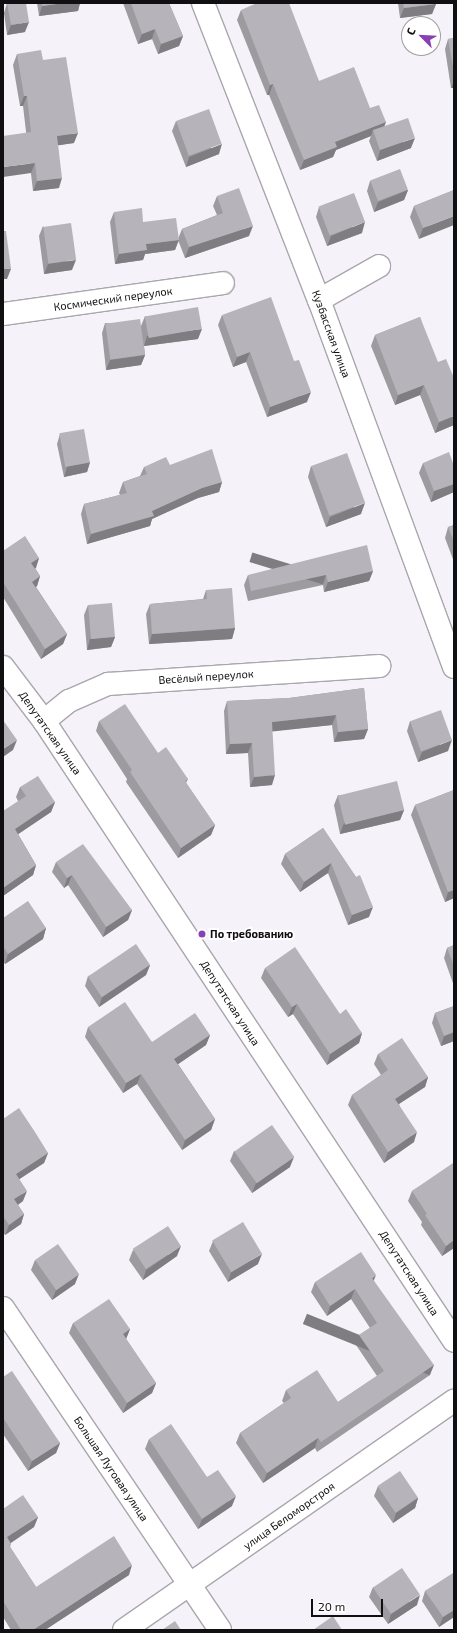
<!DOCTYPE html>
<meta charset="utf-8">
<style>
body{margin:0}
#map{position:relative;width:457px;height:1633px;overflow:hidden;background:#f6f2f9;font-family:"Exo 2",sans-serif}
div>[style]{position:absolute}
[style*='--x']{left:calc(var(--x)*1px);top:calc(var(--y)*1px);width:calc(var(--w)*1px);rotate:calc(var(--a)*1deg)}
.roads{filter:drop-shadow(1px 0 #aaa6ad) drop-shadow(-1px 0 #aaa6ad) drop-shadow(0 1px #aaa6ad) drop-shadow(0 -1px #aaa6ad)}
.minor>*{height:22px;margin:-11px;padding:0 11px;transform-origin:11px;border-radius:11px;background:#fff}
.wall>*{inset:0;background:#9d9aa0}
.shaded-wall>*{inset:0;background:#807d82;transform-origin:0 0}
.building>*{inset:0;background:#b7b3ba;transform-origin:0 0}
.dots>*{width:11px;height:11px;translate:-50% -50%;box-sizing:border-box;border:2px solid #fff;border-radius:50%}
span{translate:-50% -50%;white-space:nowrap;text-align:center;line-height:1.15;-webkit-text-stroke:4px #fff;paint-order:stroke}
.street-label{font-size:11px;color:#100f11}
.poi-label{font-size:11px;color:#100f11;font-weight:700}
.left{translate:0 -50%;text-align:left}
.frame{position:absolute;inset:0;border:4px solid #100f11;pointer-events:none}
.north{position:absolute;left:401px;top:16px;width:40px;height:40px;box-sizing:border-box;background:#fff;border:1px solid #9f9fa0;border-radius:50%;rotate:294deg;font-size:11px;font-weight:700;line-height:16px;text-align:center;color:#100f11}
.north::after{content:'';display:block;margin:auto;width:14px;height:18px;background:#8840b2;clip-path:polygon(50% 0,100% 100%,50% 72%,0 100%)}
.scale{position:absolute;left:311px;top:1599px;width:72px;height:18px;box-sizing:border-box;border:2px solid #100f11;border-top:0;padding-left:5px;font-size:12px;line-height:14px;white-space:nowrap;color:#100f11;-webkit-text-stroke:3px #fff;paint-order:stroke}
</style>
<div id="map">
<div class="roads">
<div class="minor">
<div style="--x:203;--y:3;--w:319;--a:68.7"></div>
<div style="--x:319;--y:300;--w:391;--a:69.8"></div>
<div style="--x:319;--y:300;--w:69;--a:-29.5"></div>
<div style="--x:3;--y:314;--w:222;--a:-8"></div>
<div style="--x:3;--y:667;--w:68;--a:52.8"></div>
<div style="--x:44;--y:721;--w:743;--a:56.52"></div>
<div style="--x:44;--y:721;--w:32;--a:-39"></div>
<div style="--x:69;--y:701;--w:43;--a:-23.6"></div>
<div style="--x:108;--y:684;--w:272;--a:-3.8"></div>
<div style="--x:3;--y:1308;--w:388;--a:56"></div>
<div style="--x:124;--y:1630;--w:402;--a:-34.8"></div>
</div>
</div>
<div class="wall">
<div style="clip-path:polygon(7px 3px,25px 32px,7px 35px,4px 13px)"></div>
<div style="clip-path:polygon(37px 3px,80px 3px,78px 11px,39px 16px)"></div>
<div style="clip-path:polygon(123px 3px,169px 3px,183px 36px,179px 46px,158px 54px,152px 39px,138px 44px)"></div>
<div style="clip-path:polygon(398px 3px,435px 3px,436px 4px,432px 14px,400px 18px)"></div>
<div style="clip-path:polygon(241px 10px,319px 81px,370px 108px,386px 122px,384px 126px,411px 148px,377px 161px,369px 141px,371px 136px,336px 150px,333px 157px,300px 170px,269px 95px,267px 95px,237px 20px)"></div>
<div style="clip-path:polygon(454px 38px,454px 88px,451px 88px,445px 49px,448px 39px)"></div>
<div style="clip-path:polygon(17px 54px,43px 60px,74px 143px,58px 145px,59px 188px,33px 191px,23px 106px,20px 106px,13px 65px)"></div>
<div style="clip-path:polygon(176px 121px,219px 154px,186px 167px,172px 131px)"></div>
<div style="clip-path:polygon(370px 181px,408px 190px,404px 200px,374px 212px,367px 191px)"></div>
<div style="clip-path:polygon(454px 190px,419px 239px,410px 217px,414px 206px)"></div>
<div style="clip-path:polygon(217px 196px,249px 236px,185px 258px,178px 240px,175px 250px,145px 254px,143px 260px,115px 264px,110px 222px,114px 212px,143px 222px,178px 239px,182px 229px,217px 215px,213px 206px)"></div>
<div style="clip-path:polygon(319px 207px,362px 233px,327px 246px,316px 217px)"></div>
<div style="clip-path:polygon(43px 226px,72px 270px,44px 274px,39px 236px)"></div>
<div style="clip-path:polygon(222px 315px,307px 402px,267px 417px,246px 362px,233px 367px,218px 325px)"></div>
<div style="clip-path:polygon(145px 316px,198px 339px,144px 346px,145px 355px,141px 365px,106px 370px,102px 333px,105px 323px,141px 326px)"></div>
<div style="clip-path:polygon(420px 317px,454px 425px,435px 433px,420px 395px,395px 405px,371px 346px,375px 335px)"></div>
<div style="clip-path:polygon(60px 434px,90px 462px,87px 472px,64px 477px,57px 444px)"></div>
<div style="clip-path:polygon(423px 463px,454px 466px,454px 492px,431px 502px,419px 473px)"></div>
<div style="clip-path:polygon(170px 465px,222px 482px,219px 492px,198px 498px,152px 519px,150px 526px,87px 544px,81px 514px,84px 504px,120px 495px,119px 493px,123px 482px,140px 476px,144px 467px)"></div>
<div style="clip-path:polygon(311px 466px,361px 514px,326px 527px,308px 477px)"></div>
<div style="clip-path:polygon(454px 525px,454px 562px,445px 538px,448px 527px)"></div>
<div style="clip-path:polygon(3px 551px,39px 558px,35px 568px,40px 576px,37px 586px,36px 587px,67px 634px,63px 644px,41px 659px,3px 597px)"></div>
<div style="clip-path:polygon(373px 571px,369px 581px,324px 592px,323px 585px,248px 601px,244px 585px,248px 575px)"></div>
<div style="clip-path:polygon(206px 590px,235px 628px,232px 639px,149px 644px,146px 614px,150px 604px,203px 599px)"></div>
<div style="clip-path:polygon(88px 605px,115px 637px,111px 647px,87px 650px,84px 615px)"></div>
<div style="clip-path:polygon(364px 688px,368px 729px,364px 739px,334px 742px,332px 725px,272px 731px,272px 785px,250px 787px,248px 753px,226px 754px,224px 711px,227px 701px,289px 698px)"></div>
<div style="clip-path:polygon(99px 721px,158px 753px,188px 779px,186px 783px,215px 825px,211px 835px,178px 858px,126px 782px,127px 779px,96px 731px)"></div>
<div style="clip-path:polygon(410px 721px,448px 751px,418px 762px,407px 731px)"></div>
<div style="clip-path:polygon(20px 787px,55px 802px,51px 812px,18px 834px,36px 865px,33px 875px,3px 896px,18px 801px,16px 797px)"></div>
<div style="clip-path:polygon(454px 790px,454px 898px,445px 902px,411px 815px,415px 805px)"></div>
<div style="clip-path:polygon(338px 795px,404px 810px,400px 820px,340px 834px,334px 805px)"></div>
<div style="clip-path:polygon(323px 828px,356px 877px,369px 917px,348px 925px,328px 873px,300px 892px,281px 864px,285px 854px)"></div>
<div style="clip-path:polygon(56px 862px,132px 910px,128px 920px,103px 937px,68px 885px,64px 888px,52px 872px)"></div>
<div style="clip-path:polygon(3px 918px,46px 928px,43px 939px,5px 964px,3px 961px)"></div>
<div style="clip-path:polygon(454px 945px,454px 986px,444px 958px,447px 948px)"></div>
<div style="clip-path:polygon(150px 965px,146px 975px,99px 1007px,85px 986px,88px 976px)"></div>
<div style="clip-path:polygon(265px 968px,340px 1014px,362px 1033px,359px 1043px,327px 1065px,293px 1014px,288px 1017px,261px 978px)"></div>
<div style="clip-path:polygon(454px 1006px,454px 1041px,441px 1046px,432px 1023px,435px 1013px)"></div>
<div style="clip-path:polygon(88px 1027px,152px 1042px,210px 1035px,206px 1045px,178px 1064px,215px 1119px,211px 1130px,182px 1150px,137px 1084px,123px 1093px,85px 1037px)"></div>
<div style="clip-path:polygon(378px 1054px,428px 1077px,425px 1087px,399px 1104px,414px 1142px,384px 1163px,348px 1105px,352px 1095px,381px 1075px,374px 1064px)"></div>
<div style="clip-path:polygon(3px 1119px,48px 1153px,44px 1163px,19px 1179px,23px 1201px,18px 1205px,24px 1214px,21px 1224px,5px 1235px,3px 1232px)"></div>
<div style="clip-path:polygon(234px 1151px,290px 1167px,252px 1193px,230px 1161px)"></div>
<div style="clip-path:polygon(454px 1165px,454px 1248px,442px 1256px,421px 1225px,422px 1222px,408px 1201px,412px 1191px)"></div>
<div style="clip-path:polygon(213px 1241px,258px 1264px,228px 1282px,209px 1251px)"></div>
<div style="clip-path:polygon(133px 1250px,177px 1256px,143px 1280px,129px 1260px)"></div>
<div style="clip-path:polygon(35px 1260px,75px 1284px,52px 1300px,31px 1270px)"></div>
<div style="clip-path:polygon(374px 1281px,430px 1375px,317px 1452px,315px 1448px,263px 1483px,236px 1443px,240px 1433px,284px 1403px,282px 1401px,286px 1390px,338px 1402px,377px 1376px,356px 1345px,359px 1335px,370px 1328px,351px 1299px,327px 1316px,311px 1292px,315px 1282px)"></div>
<div style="clip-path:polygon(73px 1323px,130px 1329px,126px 1339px,156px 1383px,152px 1393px,123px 1413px,69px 1333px)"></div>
<div style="clip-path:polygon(3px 1377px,60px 1443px,56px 1453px,28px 1471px,3px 1434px)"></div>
<div style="clip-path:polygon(149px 1439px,207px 1477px,232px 1506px,198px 1529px,145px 1449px)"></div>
<div style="clip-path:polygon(378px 1486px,418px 1498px,415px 1508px,393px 1523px,374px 1496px)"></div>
<div style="clip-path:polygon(3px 1509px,38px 1517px,34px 1527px,11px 1543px,10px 1547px,36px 1587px,129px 1575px,45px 1630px,11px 1630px,3px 1617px)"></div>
<div style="clip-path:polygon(454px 1575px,454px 1617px,439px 1627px,422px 1601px,425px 1591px)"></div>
<div style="clip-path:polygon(373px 1587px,417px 1605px,388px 1624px,369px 1597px)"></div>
</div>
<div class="shaded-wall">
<div style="clip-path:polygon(64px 3px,80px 3px,78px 11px,39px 16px,42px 6px)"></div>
<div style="clip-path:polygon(436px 4px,432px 14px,400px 18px,404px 8px)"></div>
<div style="clip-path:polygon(29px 22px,25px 32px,7px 35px,11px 25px)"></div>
<div style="clip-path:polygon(155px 29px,152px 39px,138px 44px,142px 34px)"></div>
<div style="clip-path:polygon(183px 36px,179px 46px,158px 54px,161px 44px)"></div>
<div style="clip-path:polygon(454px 81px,454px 88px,451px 88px)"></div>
<div style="clip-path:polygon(273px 84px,269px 95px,267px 95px,270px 85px)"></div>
<div style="clip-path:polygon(24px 96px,27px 96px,23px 106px,20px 106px)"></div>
<div style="clip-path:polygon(386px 122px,382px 132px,373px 130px,371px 136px,336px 150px,333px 157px,300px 170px,304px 160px,335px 142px)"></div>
<div style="clip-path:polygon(78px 133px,74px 143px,54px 146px,57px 136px)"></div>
<div style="clip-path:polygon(415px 138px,411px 148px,377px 161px,380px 150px)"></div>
<div style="clip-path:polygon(222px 144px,219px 154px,186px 167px,189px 157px)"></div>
<div style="clip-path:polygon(35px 163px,31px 173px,3px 177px,3px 167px)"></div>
<div style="clip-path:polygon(62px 178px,59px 188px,33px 191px,37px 181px)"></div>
<div style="clip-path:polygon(408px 190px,404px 200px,374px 212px,378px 202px)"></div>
<div style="clip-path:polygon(454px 216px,454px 225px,419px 239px,423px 228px)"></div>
<div style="clip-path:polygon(365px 222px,362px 233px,327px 246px,331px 236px)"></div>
<div style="clip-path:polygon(253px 226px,249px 236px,185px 258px,189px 247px)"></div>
<div style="clip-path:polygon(179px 240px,175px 250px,145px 254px,143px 260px,115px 264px,119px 254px,146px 244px)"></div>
<div style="clip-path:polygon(76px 260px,72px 270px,44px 274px,48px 264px)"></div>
<div style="clip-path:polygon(3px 269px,11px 269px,7px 279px,3px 279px)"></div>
<div style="clip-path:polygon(202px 329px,198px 339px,144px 346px,147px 336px)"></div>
<div style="clip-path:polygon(250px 352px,246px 362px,233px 367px,237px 357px)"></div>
<div style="clip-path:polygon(145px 355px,141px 365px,106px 370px,110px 360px)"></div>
<div style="clip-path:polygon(424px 385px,420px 395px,395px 405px,398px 395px)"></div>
<div style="clip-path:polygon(311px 392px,307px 402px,267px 417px,270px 407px)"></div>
<div style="clip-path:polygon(454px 416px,454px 425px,435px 433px,439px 422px)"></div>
<div style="clip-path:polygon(90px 462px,87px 472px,64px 477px,67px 467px)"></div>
<div style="clip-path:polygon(222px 482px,219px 492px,198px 498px,152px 519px,150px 526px,87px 544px,91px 534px,152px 511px,202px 488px)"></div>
<div style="clip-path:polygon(454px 484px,454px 492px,431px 502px,434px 491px)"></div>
<div style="clip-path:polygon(365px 503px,361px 514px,326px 527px,330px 517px)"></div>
<div style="clip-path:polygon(39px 558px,36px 568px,28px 573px,31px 563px)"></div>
<div style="clip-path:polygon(373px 571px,369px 581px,324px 592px,328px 582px)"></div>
<div style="left:326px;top:575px;width:10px;height:77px;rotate:107deg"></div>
<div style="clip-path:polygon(40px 576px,37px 586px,29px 592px,32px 582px)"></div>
<div style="clip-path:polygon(235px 628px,232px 639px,149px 644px,152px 634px)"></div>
<div style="clip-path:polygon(67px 634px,63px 644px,41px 659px,45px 649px)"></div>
<div style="clip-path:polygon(115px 637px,111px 647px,87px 650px,90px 639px)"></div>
<div style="clip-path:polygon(336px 715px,332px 725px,268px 732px,272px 722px)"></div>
<div style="clip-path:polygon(368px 729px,364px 739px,334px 742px,338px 732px)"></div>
<div style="clip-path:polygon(17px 740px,13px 750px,3px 757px,3px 749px)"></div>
<div style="clip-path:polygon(452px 740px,448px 751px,418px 762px,422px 752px)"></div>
<div style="clip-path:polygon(252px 743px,248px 753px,226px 754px,230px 744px)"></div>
<div style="clip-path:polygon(275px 775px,272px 785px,250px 787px,254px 777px)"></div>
<div style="clip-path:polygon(55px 802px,51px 812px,11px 839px,15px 829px)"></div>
<div style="clip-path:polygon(404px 810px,400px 820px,340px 834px,344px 823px)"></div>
<div style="clip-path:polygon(215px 825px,211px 835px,178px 858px,181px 848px)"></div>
<div style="clip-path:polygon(331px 863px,328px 873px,300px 892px,304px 882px)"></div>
<div style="clip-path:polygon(36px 865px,33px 875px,3px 896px,3px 888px)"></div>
<div style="clip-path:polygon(72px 875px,68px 885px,64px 888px,67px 878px)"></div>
<div style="clip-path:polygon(454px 890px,454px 898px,445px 902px,448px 892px)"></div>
<div style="clip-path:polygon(373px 907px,369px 917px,348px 925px,352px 915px)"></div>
<div style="clip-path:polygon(132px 910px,128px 920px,103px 937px,106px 927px)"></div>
<div style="clip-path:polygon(46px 928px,43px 939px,5px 964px,8px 954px)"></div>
<div style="clip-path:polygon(150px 965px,146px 975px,99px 1007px,102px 997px)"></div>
<div style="clip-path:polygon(297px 1004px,293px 1014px,288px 1017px,292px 1007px)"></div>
<div style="clip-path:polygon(454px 1032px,454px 1041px,441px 1046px,444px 1036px)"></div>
<div style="clip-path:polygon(362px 1033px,359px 1043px,327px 1065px,330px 1054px)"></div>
<div style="clip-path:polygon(210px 1035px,206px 1045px,171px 1069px,174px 1059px)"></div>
<div style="clip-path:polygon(141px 1074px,137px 1084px,123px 1093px,126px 1083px)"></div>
<div style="clip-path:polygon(428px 1077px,425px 1087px,391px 1109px,395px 1099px)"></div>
<div style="clip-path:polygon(215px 1119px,211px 1130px,182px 1150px,185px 1140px)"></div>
<div style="clip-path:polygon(417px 1132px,414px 1142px,384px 1163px,388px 1152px)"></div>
<div style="clip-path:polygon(48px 1153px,44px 1163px,12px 1184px,16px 1174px)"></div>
<div style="clip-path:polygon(294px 1157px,290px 1167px,252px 1193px,256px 1183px)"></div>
<div style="clip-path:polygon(27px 1191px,23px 1201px,10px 1210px,14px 1199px)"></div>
<div style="clip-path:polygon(24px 1214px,21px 1224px,5px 1235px,9px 1225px)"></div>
<div style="clip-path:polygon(454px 1240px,454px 1248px,442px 1256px,446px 1246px)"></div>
<div style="clip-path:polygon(181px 1246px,177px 1256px,143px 1280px,146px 1270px)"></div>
<div style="clip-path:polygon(262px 1254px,258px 1264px,228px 1282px,231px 1272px)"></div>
<div style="clip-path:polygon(79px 1274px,75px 1284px,52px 1300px,56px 1290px)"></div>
<div style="clip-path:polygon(376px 1275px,372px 1285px,372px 1278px)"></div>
<div style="clip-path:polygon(355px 1289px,351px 1299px,327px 1316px,330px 1306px)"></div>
<div style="clip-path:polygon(130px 1329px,126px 1339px,123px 1334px)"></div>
<div style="left:434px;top:1365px;width:11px;height:137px;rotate:112deg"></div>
<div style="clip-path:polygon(156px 1383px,152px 1393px,123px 1413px,127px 1403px)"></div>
<div style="clip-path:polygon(318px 1438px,315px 1448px,263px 1483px,267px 1473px)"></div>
<div style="clip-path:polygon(60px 1443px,56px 1453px,28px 1471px,32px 1461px)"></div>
<div style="clip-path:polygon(236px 1496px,232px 1506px,198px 1529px,202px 1519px)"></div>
<div style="clip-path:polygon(418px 1498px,415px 1508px,393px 1523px,396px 1513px)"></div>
<div style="clip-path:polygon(38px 1517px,34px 1527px,3px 1548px,7px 1537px)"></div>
<div style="clip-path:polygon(132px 1565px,129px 1575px,45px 1630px,33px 1630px)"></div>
<div style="clip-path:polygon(420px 1595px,417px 1605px,388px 1624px,391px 1614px)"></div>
<div style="clip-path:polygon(454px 1610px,454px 1617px,439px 1627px,443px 1617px)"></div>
</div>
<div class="building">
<div style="clip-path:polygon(7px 3px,26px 3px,29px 22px,11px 25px)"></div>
<div style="clip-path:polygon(42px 3px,64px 3px,42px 6px)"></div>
<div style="clip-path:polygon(131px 3px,169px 3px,183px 36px,161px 44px,155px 29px,142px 34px)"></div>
<div style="clip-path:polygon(257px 3px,289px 3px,319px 81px,354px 67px,370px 108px,379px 105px,386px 122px,335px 142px,337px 147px,304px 160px,273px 84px,270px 85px,241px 10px)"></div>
<div style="clip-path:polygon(403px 3px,435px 3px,436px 4px,404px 8px)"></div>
<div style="clip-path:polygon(454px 38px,454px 72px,448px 39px)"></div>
<div style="clip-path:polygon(41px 50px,43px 60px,66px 57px,78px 133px,57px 136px,62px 178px,37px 181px,35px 163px,3px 167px,3px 136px,31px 132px,27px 96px,24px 96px,17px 54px)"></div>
<div style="left:209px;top:109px;width:37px;height:35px;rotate:70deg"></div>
<div style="left:408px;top:118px;width:21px;height:37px;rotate:71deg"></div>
<div style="left:400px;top:169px;width:22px;height:32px;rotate:69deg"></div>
<div style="clip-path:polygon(239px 188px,253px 226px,189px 247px,182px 229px,223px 213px,217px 196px)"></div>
<div style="clip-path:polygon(454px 190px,454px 216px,423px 228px,414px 206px)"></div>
<div style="left:354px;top:193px;width:31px;height:38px;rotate:69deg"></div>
<div style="clip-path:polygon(142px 208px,143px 222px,176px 218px,179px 240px,146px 244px,147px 250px,119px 254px,114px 212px)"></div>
<div style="left:71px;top:223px;width:37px;height:28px;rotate:82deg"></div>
<div style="clip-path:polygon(3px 231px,6px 231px,11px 269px,3px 269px)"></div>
<div style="clip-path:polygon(271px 297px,294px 361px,299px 360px,311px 392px,270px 407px,250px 352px,237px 357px,222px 315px)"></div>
<div style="left:198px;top:307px;width:22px;height:54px;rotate:80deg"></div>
<div style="clip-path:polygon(420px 317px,438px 362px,446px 359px,454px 378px,454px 416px,439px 422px,424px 385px,398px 395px,375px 335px)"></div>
<div style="left:140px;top:319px;width:36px;height:35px;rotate:82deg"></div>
<div style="left:84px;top:429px;width:34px;height:25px;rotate:80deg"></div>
<div style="clip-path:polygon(212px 449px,222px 482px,202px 488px,152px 511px,154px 516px,91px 534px,84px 504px,127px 493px,123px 482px,147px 474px,144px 467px,166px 457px,170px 465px)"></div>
<div style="clip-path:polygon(449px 452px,454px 466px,454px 484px,434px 491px,423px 463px)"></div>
<div style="left:347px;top:453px;width:53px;height:38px;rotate:70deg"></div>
<div style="clip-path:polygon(454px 525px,454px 542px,448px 527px)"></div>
<div style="clip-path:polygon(25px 536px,39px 558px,31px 563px,40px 576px,32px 582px,67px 634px,45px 649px,3px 582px,3px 551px)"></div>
<div style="clip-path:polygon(367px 545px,373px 571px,328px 582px,326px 575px,251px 591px,248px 575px)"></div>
<div style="clip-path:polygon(232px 588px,235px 628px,152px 634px,150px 604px,207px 599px,206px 590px)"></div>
<div style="left:112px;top:603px;width:34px;height:24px;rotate:85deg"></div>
<div style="clip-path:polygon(364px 688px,368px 729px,338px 732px,336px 715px,272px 722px,275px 775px,254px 777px,252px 743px,230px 744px,227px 701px,289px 698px)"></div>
<div style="clip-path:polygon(125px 704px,158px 753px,166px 747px,188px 779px,185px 781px,215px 825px,181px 848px,130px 772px,132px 770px,99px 721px)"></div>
<div style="left:441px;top:710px;width:32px;height:33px;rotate:70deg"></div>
<div style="clip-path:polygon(3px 720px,17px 740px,3px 749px)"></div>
<div style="clip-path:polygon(38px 776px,55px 802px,15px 829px,36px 865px,3px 888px,3px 811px,26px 796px,20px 787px)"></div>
<div style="left:397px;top:781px;width:30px;height:61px;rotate:76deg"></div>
<div style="clip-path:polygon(454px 790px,454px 890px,448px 892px,415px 805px)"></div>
<div style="clip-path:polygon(323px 828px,356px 877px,360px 875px,373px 907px,352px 915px,331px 863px,304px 882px,285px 854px)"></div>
<div style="clip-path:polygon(83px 844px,132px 910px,106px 927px,72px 875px,67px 878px,56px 862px)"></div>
<div style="clip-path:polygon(28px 901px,46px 928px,8px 954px,3px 946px,3px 918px)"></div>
<div style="left:136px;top:944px;width:25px;height:58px;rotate:56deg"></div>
<div style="clip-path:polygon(454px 945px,454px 966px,447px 948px)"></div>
<div style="clip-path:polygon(295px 947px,340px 1014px,346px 1009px,362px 1033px,330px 1054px,297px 1004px,292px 1007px,265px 968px)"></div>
<div style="clip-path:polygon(125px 1002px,152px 1042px,195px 1013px,210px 1035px,174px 1059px,215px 1119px,185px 1140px,141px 1074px,126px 1083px,88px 1027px)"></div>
<div style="clip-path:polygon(454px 1006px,454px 1032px,444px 1036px,435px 1013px)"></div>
<div style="clip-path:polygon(402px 1038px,428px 1077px,395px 1099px,417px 1132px,388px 1152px,352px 1095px,388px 1070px,378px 1054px)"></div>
<div style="clip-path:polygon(19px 1108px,35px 1132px,48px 1153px,16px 1174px,27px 1191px,14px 1199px,24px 1214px,9px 1225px,3px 1216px,3px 1119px)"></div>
<div style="left:272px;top:1125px;width:39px;height:46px;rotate:55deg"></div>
<div style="clip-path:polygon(453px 1163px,454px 1165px,454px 1240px,446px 1246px,425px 1215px,427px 1214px,412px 1191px)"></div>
<div style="left:243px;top:1222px;width:37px;height:36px;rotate:59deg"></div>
<div style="left:168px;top:1226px;width:24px;height:42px;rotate:57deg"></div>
<div style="left:58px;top:1244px;width:37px;height:28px;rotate:55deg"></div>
<div style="clip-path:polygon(361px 1252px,376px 1275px,372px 1278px,434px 1365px,321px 1442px,318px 1438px,267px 1473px,240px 1433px,291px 1398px,286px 1390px,317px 1370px,338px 1402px,384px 1371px,359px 1335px,377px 1323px,355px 1289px,330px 1306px,315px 1282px)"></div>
<div style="clip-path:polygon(109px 1299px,130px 1329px,123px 1334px,156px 1383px,127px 1403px,73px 1323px)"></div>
<div style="clip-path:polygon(12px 1371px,60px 1443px,32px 1461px,3px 1418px,3px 1377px)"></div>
<div style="clip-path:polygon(171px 1424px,207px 1477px,218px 1470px,236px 1496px,202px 1519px,149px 1439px)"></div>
<div style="left:400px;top:1471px;width:32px;height:27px;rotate:56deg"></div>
<div style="clip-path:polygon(23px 1495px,38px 1517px,7px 1537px,11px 1544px,9px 1545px,36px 1587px,114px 1536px,132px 1565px,33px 1630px,21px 1630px,3px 1601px,3px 1509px)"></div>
<div style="left:402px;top:1568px;width:32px;height:35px;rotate:56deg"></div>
<div style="clip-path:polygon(453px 1573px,454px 1575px,454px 1610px,443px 1617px,425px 1591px)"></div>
<div style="clip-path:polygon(333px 1616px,342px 1630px,313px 1630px)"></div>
<div style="clip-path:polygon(175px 1621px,181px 1630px,162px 1630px)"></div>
</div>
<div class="dots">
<div style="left:202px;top:934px;background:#8840b2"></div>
</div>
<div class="street-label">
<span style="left:113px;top:299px;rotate:-8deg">Космический переулок</span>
<span style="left:331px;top:334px;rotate:70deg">Кузбасская улица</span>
<span style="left:206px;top:677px;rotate:-4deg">Весёлый переулок</span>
<span style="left:50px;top:733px;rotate:55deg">Депутатская улица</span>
<span style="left:230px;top:1003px;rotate:57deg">Депутатская улица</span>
<span style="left:409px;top:1273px;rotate:57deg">Депутатская улица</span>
<span style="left:111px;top:1469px;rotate:56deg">Большая Луговая улица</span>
<span style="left:289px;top:1516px;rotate:-35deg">улица Беломорстроя</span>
</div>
<div class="poi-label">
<span class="left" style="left:210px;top:934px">По требованию</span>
</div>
<div class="frame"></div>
<div class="north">С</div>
<div class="scale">20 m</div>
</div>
